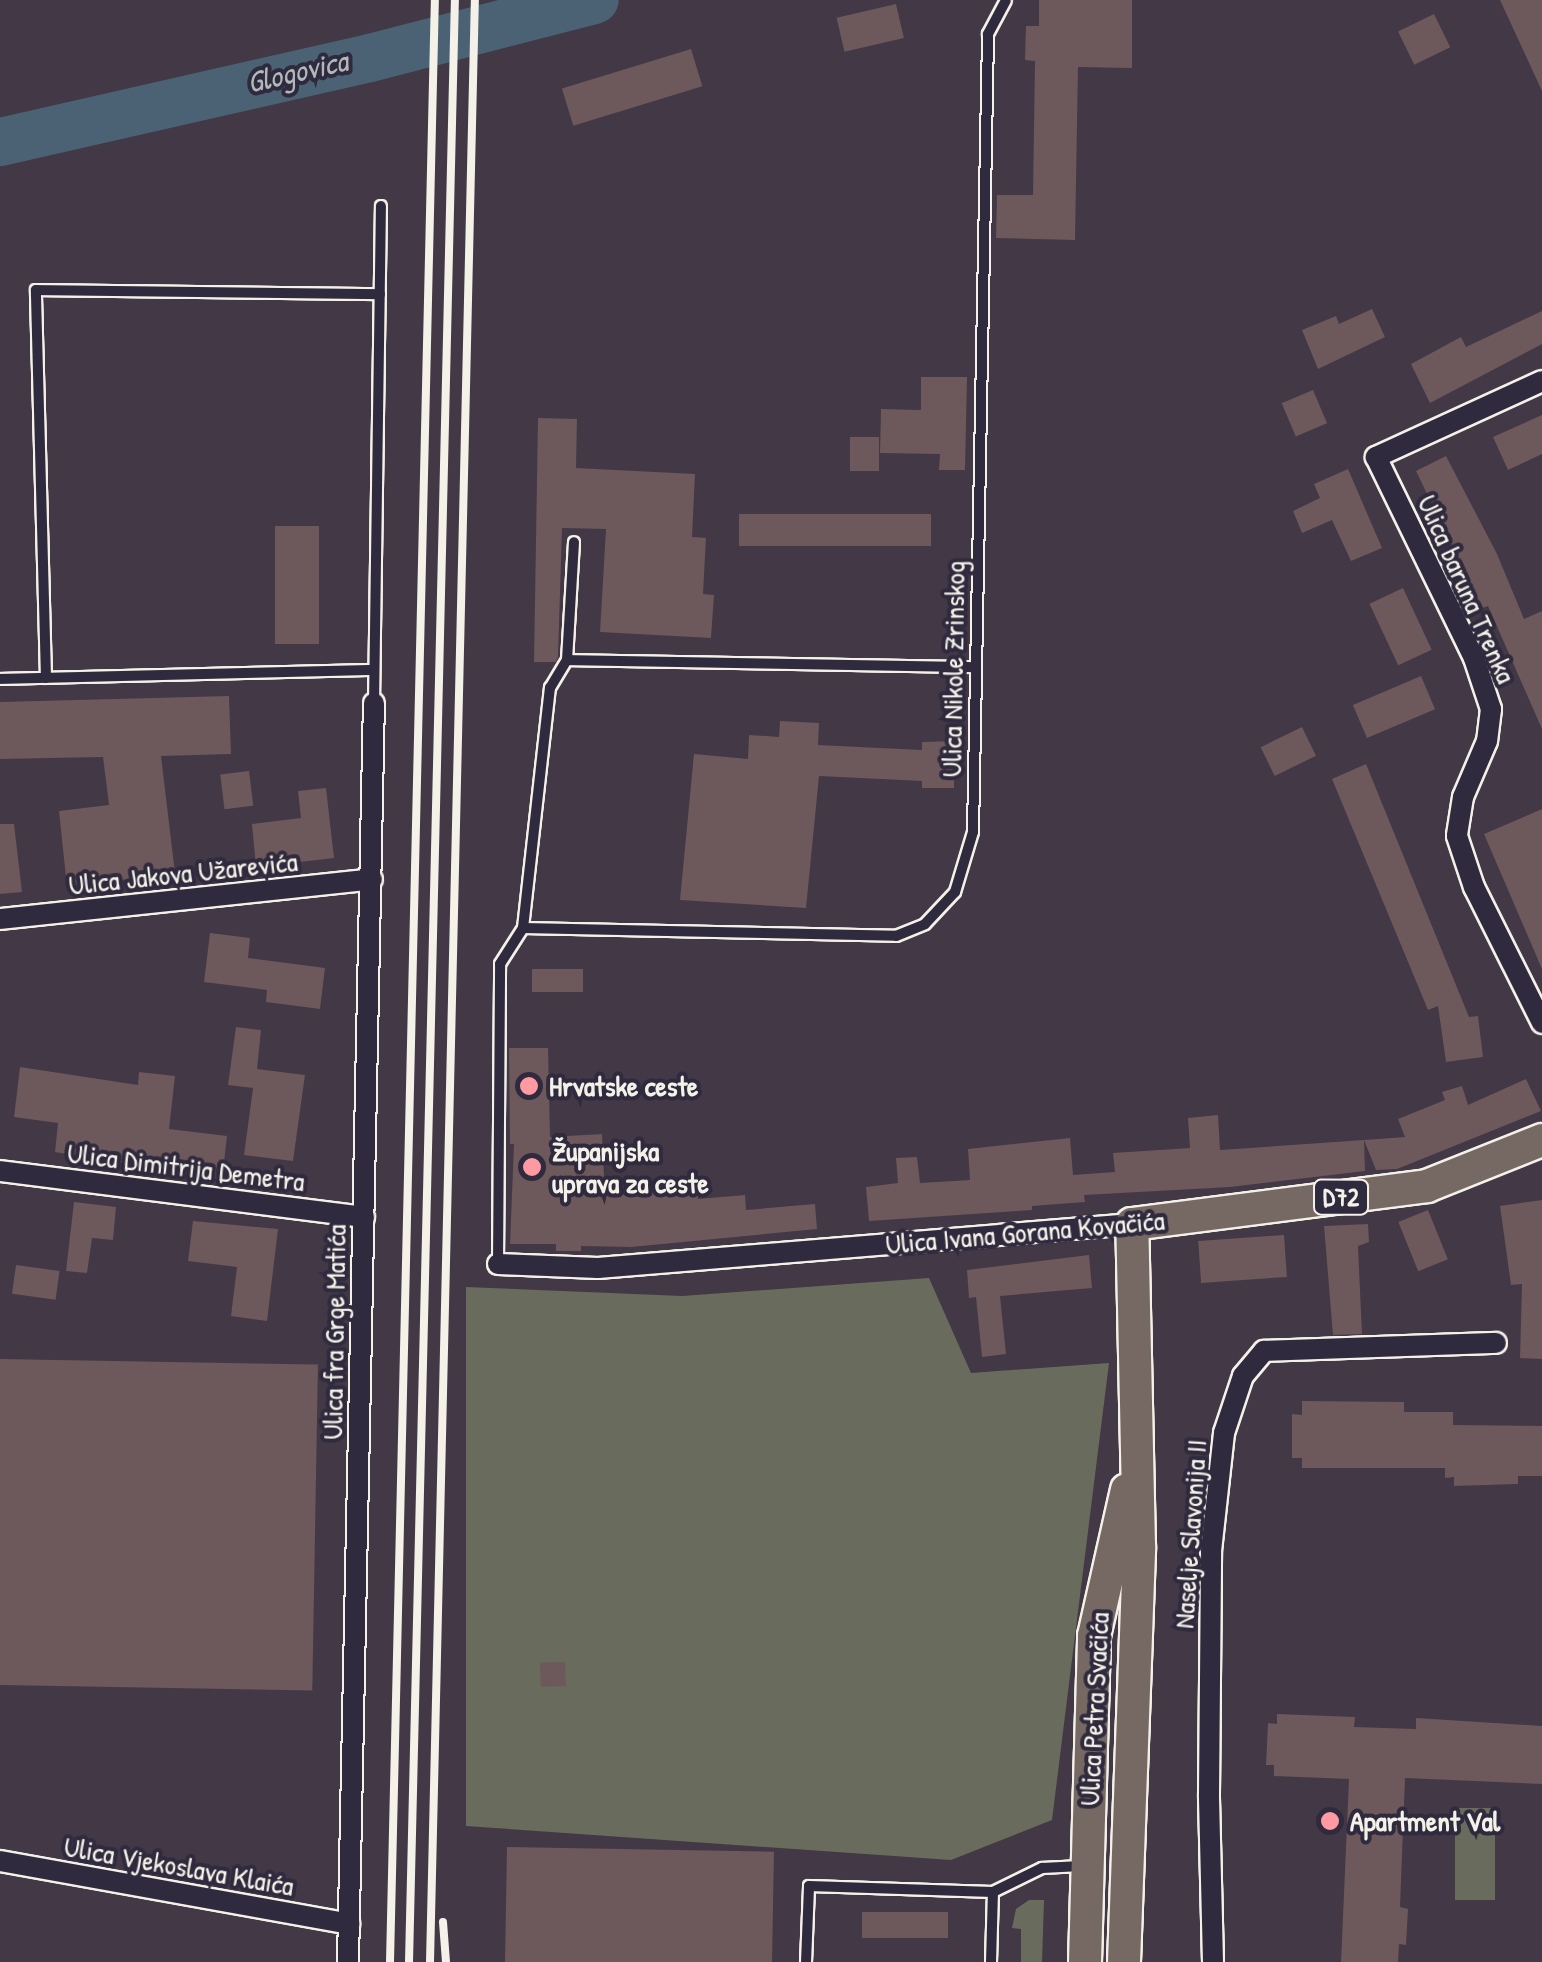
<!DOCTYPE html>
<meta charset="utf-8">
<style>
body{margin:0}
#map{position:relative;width:1542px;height:1962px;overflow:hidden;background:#423846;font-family:"Patrick Hand",sans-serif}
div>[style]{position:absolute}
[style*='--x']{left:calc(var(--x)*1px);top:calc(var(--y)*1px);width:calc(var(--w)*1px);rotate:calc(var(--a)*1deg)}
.green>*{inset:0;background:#696b5c;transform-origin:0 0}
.river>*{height:48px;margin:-24px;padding:0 24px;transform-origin:24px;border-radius:24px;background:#4a6273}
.building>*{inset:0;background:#6d585b;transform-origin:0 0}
.roads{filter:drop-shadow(2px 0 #f4f1e8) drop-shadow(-2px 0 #f4f1e8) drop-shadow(0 2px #f4f1e8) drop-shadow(0 -2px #f4f1e8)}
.lane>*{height:10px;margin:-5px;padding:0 5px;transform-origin:5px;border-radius:5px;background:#2f2a3d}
.street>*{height:20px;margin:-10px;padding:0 10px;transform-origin:10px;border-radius:10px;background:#2f2a3d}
.primary>*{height:32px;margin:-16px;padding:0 16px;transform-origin:16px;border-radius:16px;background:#766964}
.rail>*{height:8px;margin:-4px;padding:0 4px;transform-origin:4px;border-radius:4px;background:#f4f1e8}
.dots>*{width:28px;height:28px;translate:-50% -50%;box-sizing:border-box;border:5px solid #2f2a3d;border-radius:50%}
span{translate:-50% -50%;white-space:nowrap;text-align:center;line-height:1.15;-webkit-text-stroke:8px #2f2a3d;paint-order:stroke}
.shield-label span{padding:2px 8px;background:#2f2a3d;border:2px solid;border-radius:8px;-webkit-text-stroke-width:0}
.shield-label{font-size:25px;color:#f4f1e8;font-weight:700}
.street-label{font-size:28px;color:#f4f1e8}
.poi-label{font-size:28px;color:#f4f1e8;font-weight:700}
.left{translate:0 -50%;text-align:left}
.water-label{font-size:30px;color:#b0b8b9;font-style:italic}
</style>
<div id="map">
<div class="green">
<div style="clip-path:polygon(929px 1278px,971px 1373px,1109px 1363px,1052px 1820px,951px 1860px,466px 1826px,466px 1287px,682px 1296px)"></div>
<div style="left:1455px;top:1808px;width:40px;height:92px"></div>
<div style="clip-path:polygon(1044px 1900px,1042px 1962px,1021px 1962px,1021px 1929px,1012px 1928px,1016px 1909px,1029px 1900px)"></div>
</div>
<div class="river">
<div style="--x:0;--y:142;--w:379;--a:-12.8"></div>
<div style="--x:370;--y:58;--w:232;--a:-14.5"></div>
</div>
<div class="building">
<div style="clip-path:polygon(1039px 0,1132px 0,1132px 68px,1078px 67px,1075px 240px,996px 238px,997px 195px,1033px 195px,1035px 61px,1025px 60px,1026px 26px,1039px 26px)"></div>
<div style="clip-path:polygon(1500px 0,1542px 0,1542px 91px)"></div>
<div style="left:896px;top:4px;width:35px;height:61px;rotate:77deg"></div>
<div style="left:1434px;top:14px;width:37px;height:40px;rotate:64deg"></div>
<div style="left:691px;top:49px;width:39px;height:135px;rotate:73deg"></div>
<div style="clip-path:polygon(1372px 309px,1385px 337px,1318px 369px,1302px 330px,1336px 316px,1339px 324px)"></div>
<div style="clip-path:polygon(1542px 311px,1542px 344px,1430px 403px,1411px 364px,1461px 337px,1466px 347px)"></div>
<div style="clip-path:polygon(921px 377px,967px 377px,965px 470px,939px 470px,940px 454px,880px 453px,881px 409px,921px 410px)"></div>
<div style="left:1313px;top:390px;width:36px;height:34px;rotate:67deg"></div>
<div style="clip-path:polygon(1542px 415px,1542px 454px,1508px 470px,1493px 437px)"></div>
<div style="clip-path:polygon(538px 418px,577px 419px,576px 468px,695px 474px,692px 537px,706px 538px,703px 594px,714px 595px,711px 638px,600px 632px,606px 529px,562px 528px,558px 657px,556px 662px,534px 662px)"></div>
<div style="left:850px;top:437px;width:29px;height:34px"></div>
<div style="clip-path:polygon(1446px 456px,1497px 554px,1524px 619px,1542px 611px,1542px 729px,1488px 606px,1482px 608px,1416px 471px)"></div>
<div style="clip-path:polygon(1348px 469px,1382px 548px,1351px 561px,1332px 520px,1302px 533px,1293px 511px,1320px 498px,1314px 484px)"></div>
<div style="left:739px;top:514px;width:192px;height:32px"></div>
<div style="left:275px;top:526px;width:44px;height:118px"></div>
<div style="left:1403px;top:588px;width:68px;height:37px;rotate:65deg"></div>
<div style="left:1421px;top:676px;width:36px;height:74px;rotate:67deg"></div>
<div style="clip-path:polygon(229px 696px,231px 754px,161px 756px,175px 873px,67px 887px,59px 811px,109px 805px,103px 757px,0 759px,0 702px)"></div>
<div style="clip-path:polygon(780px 721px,819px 723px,818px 745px,922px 750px,922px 742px,955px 741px,954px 788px,922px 788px,922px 781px,819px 776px,806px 908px,680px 900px,694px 754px,748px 759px,749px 735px,779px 737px)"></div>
<div style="left:1302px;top:727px;width:32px;height:46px;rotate:64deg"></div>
<div style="clip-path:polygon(1366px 764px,1469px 1017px,1478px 1016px,1483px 1057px,1446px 1062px,1438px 1006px,1428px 1010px,1332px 779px)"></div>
<div style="left:249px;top:771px;width:35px;height:29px;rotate:83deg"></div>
<div style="clip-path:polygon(326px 788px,334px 858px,256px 867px,252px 824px,301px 818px,298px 791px)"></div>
<div style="clip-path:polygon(1542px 809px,1542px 969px,1484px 834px)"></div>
<div style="clip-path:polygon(0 824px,14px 824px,22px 892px,0 894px)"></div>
<div style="clip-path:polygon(210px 933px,250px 938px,248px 958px,325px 968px,320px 1009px,266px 1002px,267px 990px,204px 982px)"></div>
<div style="left:532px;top:969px;width:51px;height:23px"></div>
<div style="clip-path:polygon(236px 1027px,261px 1030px,257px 1069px,305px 1075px,293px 1161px,244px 1155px,253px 1088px,228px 1085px)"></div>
<div style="clip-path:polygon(509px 1048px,548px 1048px,550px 1137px,602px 1134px,605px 1196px,697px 1188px,698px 1199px,745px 1195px,746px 1210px,815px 1204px,817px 1229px,631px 1247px,581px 1246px,581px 1251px,556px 1251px,556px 1244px,510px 1244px,514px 1144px,510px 1144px)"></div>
<div style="clip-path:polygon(20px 1067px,138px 1085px,139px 1072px,175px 1076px,169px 1129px,227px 1136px,222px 1180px,55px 1152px,58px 1123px,14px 1117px)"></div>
<div style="clip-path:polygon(1526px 1079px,1541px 1111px,1397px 1169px,1376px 1170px,1364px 1140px,1405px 1137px,1398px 1119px,1445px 1100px,1442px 1092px,1462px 1086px,1468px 1105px)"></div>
<div style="clip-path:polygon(1218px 1115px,1220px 1150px,1364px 1140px,1365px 1171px,1230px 1187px,1084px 1195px,1085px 1202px,1032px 1206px,1032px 1210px,869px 1221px,866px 1187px,898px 1183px,896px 1158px,917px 1157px,920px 1183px,970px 1180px,968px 1149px,1070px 1138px,1073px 1175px,1115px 1172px,1113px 1153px,1190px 1148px,1188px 1118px)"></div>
<div style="clip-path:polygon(1542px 1200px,1542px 1359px,1520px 1358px,1522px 1284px,1511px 1285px,1500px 1206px)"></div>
<div style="clip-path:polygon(74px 1202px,116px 1207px,113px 1240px,92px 1238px,87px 1273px,66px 1271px)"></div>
<div style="left:1428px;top:1210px;width:53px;height:32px;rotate:68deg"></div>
<div style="clip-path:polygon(193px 1221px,278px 1229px,267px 1321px,231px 1316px,237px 1267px,188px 1261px)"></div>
<div style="clip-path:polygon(1368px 1224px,1369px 1242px,1358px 1246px,1362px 1334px,1333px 1335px,1324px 1226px)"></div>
<div style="left:1284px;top:1235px;width:42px;height:86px;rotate:86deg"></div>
<div style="clip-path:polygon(1089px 1255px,1092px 1288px,1000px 1296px,1006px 1354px,982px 1357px,976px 1297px,969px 1298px,967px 1270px)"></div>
<div style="left:16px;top:1265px;width:44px;height:29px;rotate:8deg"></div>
<div style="left:0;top:1359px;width:318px;height:326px;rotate:1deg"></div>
<div style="clip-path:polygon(1302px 1401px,1404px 1402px,1404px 1412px,1453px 1412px,1453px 1425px,1542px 1426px,1542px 1476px,1518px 1476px,1518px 1484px,1454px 1486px,1454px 1477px,1445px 1478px,1445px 1468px,1302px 1468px,1302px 1458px,1292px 1458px,1292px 1414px,1302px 1415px)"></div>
<div style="left:565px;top:1662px;width:24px;height:25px;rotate:88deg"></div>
<div style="clip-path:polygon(1277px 1714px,1355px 1717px,1354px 1727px,1416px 1729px,1416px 1718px,1542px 1726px,1542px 1784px,1405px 1778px,1400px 1907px,1408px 1909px,1406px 1945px,1399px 1944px,1398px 1962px,1341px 1962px,1349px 1779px,1274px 1776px,1274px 1765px,1266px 1765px,1268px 1723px,1277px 1724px)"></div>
<div style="left:507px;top:1847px;width:267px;height:115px;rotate:1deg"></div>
<div style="left:862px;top:1912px;width:86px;height:26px"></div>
</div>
<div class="roads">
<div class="lane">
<div style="--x:567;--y:660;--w:408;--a:1"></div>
<div style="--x:46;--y:678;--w:388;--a:-91.5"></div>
<div style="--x:36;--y:290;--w:344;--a:0.7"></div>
<div style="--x:0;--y:679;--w:374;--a:-1.4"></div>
<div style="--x:374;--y:703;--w:497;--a:-89.2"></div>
<div style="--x:523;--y:928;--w:373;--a:1.2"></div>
<div style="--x:896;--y:936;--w:31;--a:-22"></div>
<div style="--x:925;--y:924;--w:44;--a:-46.8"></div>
<div style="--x:955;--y:892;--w:63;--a:-73.3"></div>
<div style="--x:973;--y:832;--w:798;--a:-88.92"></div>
<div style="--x:988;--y:34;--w:38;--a:-62"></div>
<div style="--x:498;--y:1264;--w:300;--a:-89.6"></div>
<div style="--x:500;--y:964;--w:43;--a:-57.4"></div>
<div style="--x:523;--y:928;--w:242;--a:-83.6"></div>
<div style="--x:550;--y:688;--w:33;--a:-59"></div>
<div style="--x:567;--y:660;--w:118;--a:-86.6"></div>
<div style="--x:806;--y:1962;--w:76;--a:-87.7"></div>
<div style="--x:809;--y:1886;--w:184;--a:1.9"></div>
<div style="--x:993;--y:1892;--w:55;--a:-26.1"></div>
<div style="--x:1042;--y:1868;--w:39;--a:-3"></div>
<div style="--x:991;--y:1962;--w:70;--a:-88.4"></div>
</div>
<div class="street">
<div style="--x:1542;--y:381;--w:183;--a:155.4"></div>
<div style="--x:1376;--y:457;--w:224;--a:64"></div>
<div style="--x:1474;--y:658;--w:54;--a:71.6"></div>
<div style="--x:1491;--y:709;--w:32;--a:97"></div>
<div style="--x:1487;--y:741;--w:61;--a:113.2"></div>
<div style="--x:1463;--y:797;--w:39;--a:99"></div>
<div style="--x:1457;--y:836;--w:54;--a:71.6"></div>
<div style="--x:1474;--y:887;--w:152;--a:63.4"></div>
<div style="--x:0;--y:919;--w:374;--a:-6.1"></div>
<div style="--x:0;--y:1171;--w:367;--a:7.2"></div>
<div style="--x:498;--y:1264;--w:100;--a:2.3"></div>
<div style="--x:598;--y:1268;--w:536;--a:-4.71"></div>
<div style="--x:0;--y:1861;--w:355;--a:10.2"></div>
<div style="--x:348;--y:1962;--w:1259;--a:-88.82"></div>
<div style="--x:1213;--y:1962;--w:168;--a:-91.4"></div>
<div style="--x:1209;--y:1794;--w:243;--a:-89.5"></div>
<div style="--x:1211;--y:1551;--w:119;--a:-83.7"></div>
<div style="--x:1224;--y:1433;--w:60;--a:-71.6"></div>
<div style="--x:1243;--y:1376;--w:33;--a:-50"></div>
<div style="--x:1264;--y:1351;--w:232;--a:-2"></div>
</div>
<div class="primary">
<div style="--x:1085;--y:1962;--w:326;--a:-88.4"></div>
<div style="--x:1094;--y:1636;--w:150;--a:-77.3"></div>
<div style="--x:1124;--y:1962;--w:416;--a:-87.9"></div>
<div style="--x:1139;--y:1546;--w:322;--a:-91.2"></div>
<div style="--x:1132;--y:1224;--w:297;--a:-7.3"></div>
<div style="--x:1427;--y:1186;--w:124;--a:-21.8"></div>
</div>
</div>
<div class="rail">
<div style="--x:443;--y:1922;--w:40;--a:85.7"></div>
<div style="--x:390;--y:1962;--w:1963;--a:-88.69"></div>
<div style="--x:409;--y:1962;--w:1963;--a:-88.66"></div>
<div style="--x:430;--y:1962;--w:1963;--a:-88.69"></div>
</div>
<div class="dots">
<div style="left:529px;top:1086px;background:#ff9aa2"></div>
<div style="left:532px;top:1167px;background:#ff9aa2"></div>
<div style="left:1330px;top:1821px;background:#ff9aa2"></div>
</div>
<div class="shield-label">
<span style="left:1341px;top:1197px">D72</span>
</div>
<div class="street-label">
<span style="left:1467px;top:589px;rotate:66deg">Ulica baruna Trenka</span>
<span style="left:953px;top:669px;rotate:-89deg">Ulica Nikole Zrinskog</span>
<span style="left:183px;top:873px;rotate:-6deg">Ulica Jakova Užarevića</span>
<span style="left:186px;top:1167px;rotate:7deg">Ulica Dimitrija Demetra</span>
<span style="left:1025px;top:1232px;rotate:-5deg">Ulica Ivana Gorana Kovačića</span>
<span style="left:334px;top:1332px;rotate:-89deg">Ulica fra Grge Matića</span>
<span style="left:1190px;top:1534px;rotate:-86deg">Naselje Slavonija II</span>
<span style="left:1094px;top:1709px;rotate:-87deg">Ulica Petra Svačića</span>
<span style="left:179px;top:1866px;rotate:10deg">Ulica Vjekoslava Klaića</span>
</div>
<div class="poi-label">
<span class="left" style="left:549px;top:1086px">Hrvatske ceste</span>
<span class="left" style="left:552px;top:1167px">Županijska<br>uprava za ceste</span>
<span class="left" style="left:1350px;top:1821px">Apartment Val</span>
</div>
<div class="water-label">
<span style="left:297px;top:71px;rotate:-13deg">Glogovica</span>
</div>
</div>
